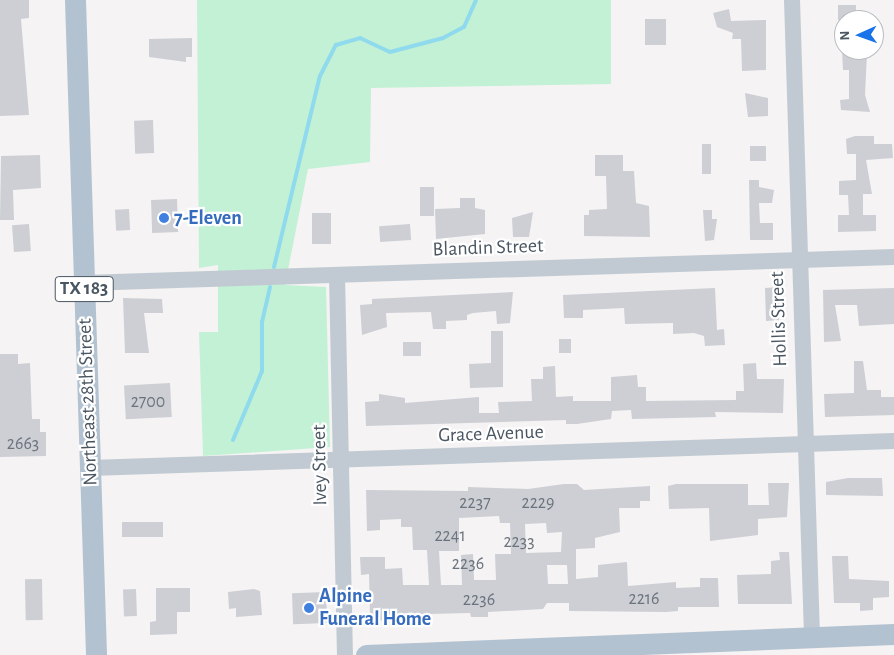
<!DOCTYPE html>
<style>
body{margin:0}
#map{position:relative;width:894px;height:655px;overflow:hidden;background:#f5f3f3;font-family:"Alegreya Sans",sans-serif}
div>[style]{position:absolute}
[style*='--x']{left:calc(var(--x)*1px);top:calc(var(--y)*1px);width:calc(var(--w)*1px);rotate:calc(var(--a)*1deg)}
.green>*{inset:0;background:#c3f1d5}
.stream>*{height:4px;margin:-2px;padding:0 2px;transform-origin:2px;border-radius:2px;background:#90daee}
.building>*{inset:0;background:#cdcfd5;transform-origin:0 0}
.minor>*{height:16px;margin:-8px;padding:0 8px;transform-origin:8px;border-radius:8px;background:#c1cad2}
.major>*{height:21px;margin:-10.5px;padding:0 10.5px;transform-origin:10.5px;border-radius:10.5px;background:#b3c2d1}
.dots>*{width:14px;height:14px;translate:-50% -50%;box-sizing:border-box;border:2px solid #fff;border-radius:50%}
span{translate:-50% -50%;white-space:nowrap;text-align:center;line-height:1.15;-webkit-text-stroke:4.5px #fff;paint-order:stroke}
.number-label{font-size:18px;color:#6b747e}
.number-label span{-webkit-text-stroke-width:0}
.shield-label span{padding:1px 4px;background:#fff;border:1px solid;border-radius:4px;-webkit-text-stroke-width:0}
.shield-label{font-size:19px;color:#4a5661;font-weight:700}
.shop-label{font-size:20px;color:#366cbe;font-weight:700}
.left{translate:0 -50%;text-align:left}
.street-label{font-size:20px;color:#4a5661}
.north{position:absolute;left:834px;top:10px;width:50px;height:50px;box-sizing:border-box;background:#fff;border:1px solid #b7bbc0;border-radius:50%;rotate:268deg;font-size:14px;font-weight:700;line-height:20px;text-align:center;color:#4a5661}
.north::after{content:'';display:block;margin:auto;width:18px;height:22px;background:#1a73e8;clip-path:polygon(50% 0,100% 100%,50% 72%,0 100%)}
</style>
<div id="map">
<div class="green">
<div style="clip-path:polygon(197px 0,611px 0,611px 84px,371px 88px,370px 162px,308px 169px,285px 285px,326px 287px,330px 447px,203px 456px,199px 332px,218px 332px,218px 265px,199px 268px)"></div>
</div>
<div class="stream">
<div style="--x:274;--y:267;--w:196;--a:-76.5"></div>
<div style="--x:320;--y:76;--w:35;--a:-63"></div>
<div style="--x:336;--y:45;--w:25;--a:-16"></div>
<div style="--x:360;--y:38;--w:33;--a:25"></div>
<div style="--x:390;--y:52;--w:55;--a:-14.8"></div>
<div style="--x:443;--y:38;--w:24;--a:-28"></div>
<div style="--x:464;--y:27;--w:30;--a:-66"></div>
<div style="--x:233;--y:440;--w:75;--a:-67.2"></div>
<div style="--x:262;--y:371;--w:49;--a:-90"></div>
<div style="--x:262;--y:322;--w:36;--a:-77"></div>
</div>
<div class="building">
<div style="clip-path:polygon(0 0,29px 0,29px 18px,21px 19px,29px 115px,0 116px)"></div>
<div style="left:838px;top:5px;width:18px;height:15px"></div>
<div style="clip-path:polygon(729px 9px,731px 21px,766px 20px,766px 70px,742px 71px,741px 39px,732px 39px,733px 33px,717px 27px,713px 13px)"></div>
<div style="left:645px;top:19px;width:21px;height:26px"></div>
<div style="clip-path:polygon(192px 38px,192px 57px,186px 57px,186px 62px,149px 57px,149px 39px)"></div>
<div style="clip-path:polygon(842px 50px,867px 53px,865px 95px,870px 112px,841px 110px,840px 100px,849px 99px,849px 70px,843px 70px)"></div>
<div style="clip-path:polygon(745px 93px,768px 98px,768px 116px,748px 117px)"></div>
<div style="left:153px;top:120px;width:33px;height:19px;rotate:88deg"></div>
<div style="clip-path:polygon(855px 136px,874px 136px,874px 144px,892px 144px,893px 158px,866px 160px,872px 194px,863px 194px,863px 215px,876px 215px,876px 231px,838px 232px,838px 215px,849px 215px,848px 195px,839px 195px,839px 181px,856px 180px,856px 154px,847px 154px,846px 139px)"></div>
<div style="left:702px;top:144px;width:9px;height:30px"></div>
<div style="left:766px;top:146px;width:15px;height:16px;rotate:90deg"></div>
<div style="clip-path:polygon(40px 155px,41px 188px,13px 190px,14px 220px,0 220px,1px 156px)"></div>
<div style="clip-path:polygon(595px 155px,623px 155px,623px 171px,634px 171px,636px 203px,649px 206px,650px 237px,584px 236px,584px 215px,589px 215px,589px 210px,607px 209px,606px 176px,595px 176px)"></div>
<div style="clip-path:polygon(749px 180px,759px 180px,759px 187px,774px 190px,772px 203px,759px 203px,760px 223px,773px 223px,773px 240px,750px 240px)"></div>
<div style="left:420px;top:187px;width:14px;height:29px"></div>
<div style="clip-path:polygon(460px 198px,475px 198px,475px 208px,485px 210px,485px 234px,436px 239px,435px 209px,460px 208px)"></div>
<div style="left:177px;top:199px;width:33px;height:26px;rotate:88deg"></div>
<div style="left:129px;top:209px;width:21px;height:14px;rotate:87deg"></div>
<div style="clip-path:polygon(703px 210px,712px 210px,712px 219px,717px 219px,714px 240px,705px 241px)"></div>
<div style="clip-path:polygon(533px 212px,529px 237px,513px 237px,512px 218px)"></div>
<div style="left:312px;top:213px;width:19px;height:31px"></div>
<div style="left:29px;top:224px;width:27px;height:17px;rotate:86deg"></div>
<div style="left:410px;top:224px;width:16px;height:31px;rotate:86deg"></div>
<div style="clip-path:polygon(780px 287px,779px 320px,766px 321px,765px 288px)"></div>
<div style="clip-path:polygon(715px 288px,717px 330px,724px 329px,725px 345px,705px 346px,704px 336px,694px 333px,673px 334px,673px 323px,625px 324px,624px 308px,583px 310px,583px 318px,564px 318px,563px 295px)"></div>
<div style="clip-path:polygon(894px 288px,894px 324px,859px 326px,857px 305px,835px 305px,841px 341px,824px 342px,823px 290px)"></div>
<div style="clip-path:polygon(513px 292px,510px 323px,497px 324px,496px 311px,473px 313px,467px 315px,467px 320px,446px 321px,446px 329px,433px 329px,431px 312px,386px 313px,387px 327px,362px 335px,360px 305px,372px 304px,372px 299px)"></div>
<div style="clip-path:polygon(123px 298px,162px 299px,163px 313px,144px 313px,149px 353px,125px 353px)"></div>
<div style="clip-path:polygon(491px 331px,503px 331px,503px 387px,470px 388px,469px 364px,491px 363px)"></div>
<div style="left:559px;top:339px;width:12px;height:14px"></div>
<div style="left:421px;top:342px;width:14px;height:18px;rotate:90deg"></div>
<div style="clip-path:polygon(0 354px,18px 354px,18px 364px,30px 363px,32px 419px,40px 419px,40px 432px,46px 432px,46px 456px,0 457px)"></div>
<div style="clip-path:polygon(854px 361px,863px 361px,867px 390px,881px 390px,881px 397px,894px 397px,894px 415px,825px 417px,824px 394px,854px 393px)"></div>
<div style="clip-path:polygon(756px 363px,757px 379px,784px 379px,783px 413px,715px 412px,716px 417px,632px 419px,631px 410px,612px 411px,611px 419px,577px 424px,566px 424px,566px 420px,366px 426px,365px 402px,379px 401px,379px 394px,405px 398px,405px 403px,479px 397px,479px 413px,499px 413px,498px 402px,532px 401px,531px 379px,543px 379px,543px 367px,555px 366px,556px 397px,573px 396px,573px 401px,611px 401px,611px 377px,637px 375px,638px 387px,646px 387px,646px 401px,736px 400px,736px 391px,744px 391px,743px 364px)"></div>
<div style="left:170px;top:383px;width:34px;height:46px;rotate:87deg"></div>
<div style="clip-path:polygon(848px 478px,882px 478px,883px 496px,826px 495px,826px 482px)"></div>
<div style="clip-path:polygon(768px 483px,789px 483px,787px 517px,758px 519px,758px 535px,710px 541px,709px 508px,669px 509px,668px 486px,676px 484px,748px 484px,748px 505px,769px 505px)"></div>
<div style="clip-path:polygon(evenodd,564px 484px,577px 484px,584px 490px,650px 486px,650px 501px,640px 501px,640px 508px,619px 508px,620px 532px,595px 538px,595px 548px,576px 549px,576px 579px,598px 577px,598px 565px,627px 562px,628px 586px,676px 582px,676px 588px,700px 587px,700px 578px,718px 578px,719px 607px,678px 607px,678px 611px,666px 612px,569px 611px,569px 603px,547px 603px,543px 609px,488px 612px,488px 617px,471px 617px,470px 613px,386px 615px,386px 620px,374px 621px,370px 615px,369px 574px,361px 575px,360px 557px,385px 557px,385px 569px,402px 568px,403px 585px,429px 585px,427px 550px,413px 550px,412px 527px,401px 527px,401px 519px,380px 520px,380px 530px,367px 531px,366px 490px,468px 491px,468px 487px,528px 489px,564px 484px,499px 516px,500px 523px,510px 523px,511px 554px,495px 554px,496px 580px,474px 580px,473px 554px,461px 555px,462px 585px,441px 585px,439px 551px,459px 551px,459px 518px,499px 516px,564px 484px,546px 523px,547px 533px,562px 532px,561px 552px,526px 553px,525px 524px,546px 523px,564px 484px,547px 565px,567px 565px,568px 584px,548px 584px,547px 565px)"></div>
<div style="left:163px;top:522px;width:15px;height:41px;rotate:90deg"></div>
<div style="clip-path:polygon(779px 552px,789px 552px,792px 604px,738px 604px,737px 575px,771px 574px,771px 561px,780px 560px)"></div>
<div style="clip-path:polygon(832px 556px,848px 556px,849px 579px,889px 581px,889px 597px,873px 598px,873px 610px,860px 611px,860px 603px,834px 603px)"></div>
<div style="left:42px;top:579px;width:41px;height:17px;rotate:89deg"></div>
<div style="clip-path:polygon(156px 588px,190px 588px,190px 612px,177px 612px,177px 634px,150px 635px,150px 622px,156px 621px)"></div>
<div style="left:136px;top:589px;width:27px;height:13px;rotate:88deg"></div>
<div style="clip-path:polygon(254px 589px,260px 591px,262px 615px,236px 617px,236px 608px,229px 609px,228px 592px)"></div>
<div style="left:326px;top:592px;width:31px;height:34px;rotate:88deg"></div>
</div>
<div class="minor">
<div style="--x:792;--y:0;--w:637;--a:88.2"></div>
<div style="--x:337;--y:275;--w:380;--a:88.8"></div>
<div style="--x:84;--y:283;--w:810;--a:-1.84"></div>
<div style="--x:90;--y:468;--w:804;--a:-1.92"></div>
</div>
<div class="major">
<div style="--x:75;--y:0;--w:655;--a:88.16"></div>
<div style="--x:366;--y:655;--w:528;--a:-2.28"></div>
</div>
<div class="dots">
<div style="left:164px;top:218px;background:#3f7fe0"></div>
<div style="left:309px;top:608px;background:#3f7fe0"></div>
</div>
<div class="number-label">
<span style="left:148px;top:402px">2700</span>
<span style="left:23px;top:444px">2663</span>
<span style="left:475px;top:503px">2237</span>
<span style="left:538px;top:503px">2229</span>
<span style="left:450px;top:536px">2241</span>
<span style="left:519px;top:542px">2233</span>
<span style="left:468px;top:564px">2236</span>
<span style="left:644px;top:599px">2216</span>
<span style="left:479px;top:600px">2236</span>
</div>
<div class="shield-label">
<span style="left:84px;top:289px">TX 183</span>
</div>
<div class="shop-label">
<span class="left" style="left:174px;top:218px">7-Eleven</span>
<span class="left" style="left:319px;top:608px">Alpine<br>Funeral Home</span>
</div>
<div class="street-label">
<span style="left:488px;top:248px;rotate:-2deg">Blandin Street</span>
<span style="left:779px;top:319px;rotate:-92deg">Hollis Street</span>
<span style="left:88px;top:402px;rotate:-92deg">Northeast 28th Street</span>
<span style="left:491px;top:434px;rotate:-2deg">Grace Avenue</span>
<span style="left:320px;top:465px;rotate:-91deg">Ivey Street</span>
</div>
<div class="north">N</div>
</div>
